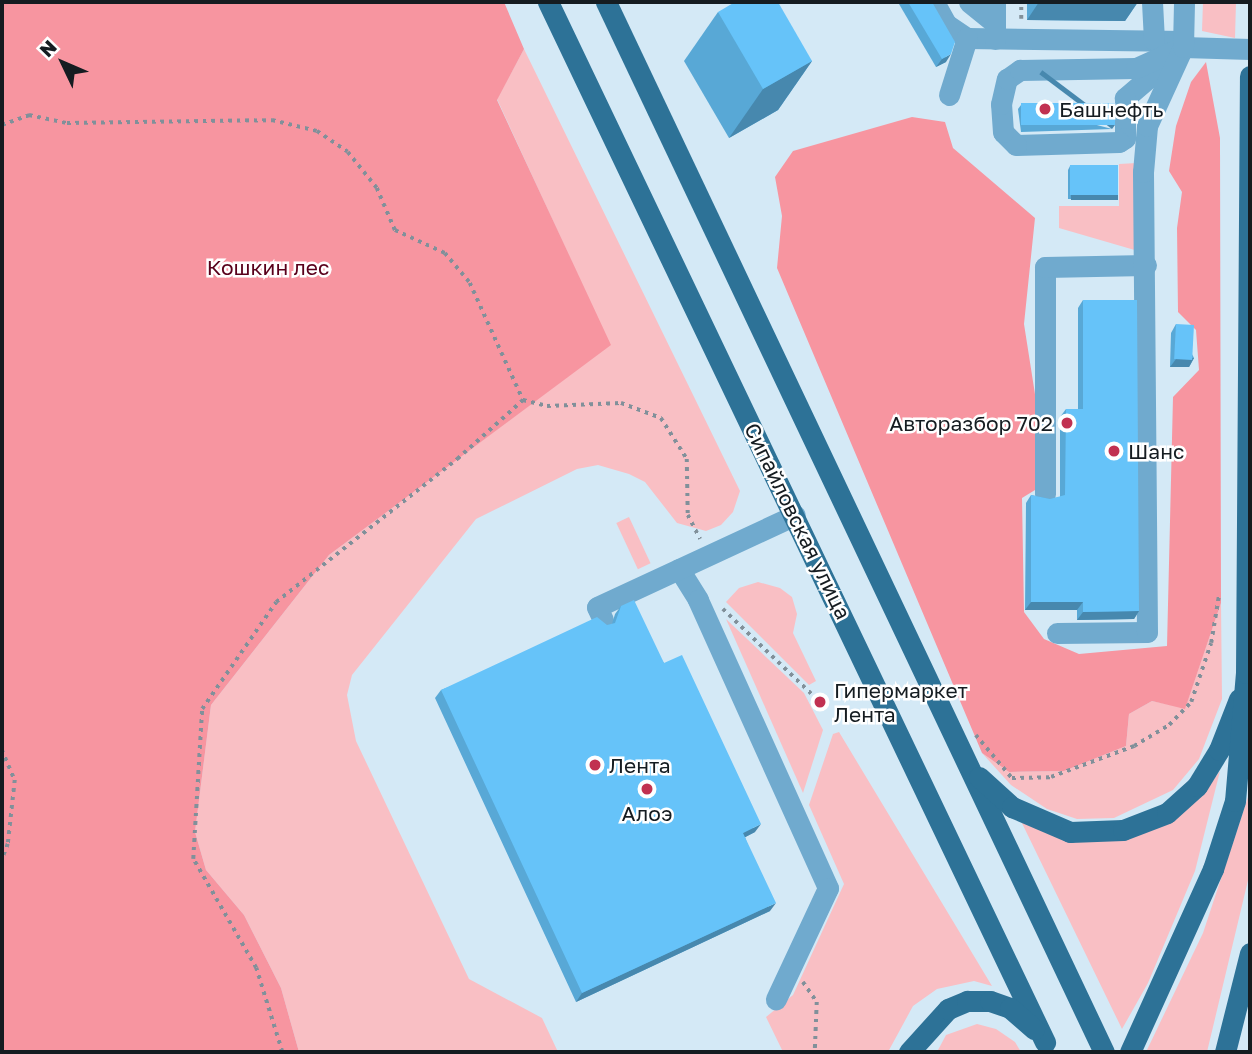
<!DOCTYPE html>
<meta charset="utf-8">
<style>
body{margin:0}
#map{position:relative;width:1252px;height:1054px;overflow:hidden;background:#d4e9f6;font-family:"Golos Text",sans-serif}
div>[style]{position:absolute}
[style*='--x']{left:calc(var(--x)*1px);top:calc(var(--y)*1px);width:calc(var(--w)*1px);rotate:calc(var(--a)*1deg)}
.green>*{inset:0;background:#f9bfc4;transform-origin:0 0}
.forest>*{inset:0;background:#f795a0}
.path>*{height:3.5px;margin-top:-1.75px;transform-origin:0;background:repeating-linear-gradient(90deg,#81909a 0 3.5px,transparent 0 8.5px)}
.minor>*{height:21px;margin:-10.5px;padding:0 10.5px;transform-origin:10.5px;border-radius:10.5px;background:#70aace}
.major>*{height:21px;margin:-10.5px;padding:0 10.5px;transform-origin:10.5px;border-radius:10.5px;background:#2d7297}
.wall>*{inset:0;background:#58a8d6}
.shaded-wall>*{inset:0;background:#4788ae;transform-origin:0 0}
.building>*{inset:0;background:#66c3f9;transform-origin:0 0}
.dots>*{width:19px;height:19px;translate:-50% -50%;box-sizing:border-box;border:4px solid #fff;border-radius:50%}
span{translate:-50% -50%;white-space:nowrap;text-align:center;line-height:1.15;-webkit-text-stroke:5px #fff;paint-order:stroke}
.poi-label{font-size:21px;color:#151c21}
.left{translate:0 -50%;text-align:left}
.right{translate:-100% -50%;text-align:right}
.park-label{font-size:21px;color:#59001b}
.street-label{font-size:21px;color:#151c21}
.frame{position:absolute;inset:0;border:4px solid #151c21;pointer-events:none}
.north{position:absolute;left:28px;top:28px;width:70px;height:70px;-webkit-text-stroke:5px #fff;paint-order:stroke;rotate:314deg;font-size:19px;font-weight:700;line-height:28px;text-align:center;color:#151c21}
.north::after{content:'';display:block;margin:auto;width:24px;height:32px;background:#151c21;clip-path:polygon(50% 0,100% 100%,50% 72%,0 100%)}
</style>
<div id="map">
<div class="green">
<div style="clip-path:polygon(1203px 2px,1236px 2px,1235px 38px,1202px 31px)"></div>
<div style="clip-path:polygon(524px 49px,740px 491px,733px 512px,721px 525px,706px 531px,677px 523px,645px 482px,629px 474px,598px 465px,577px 469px,476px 519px,352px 675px,347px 695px,356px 741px,469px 979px,542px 1018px,558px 1052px,299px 1052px,281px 988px,244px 915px,206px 870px,195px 832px,211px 705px,329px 555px,610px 345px,497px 99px)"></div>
<div style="clip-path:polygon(1137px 163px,1138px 251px,1059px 228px,1059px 206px,1119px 206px,1119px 164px)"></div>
<div style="left:629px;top:517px;width:51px;height:14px;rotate:65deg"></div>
<div style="clip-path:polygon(758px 582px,780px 588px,792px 597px,797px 614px,793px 633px,816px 681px,809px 685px,726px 602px,739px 588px)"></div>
<div style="clip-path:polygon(1221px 603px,1222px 699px,1199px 759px,1173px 790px,1114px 818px,1077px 819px,1047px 809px,1011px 785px,982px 753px,1009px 772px,1064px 771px,1126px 746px,1129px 714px,1152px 701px,1185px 708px)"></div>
<div style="clip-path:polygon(726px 619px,804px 693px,823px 730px,803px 793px)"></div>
<div style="clip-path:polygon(839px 732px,992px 986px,974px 981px,937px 989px,913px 1006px,888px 1052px,783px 1052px,766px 1017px,793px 995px,844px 884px,809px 805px,833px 734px)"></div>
<div style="clip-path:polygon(1220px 771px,1195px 871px,1148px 983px,1122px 1029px,1019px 817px,1079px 840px,1203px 794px)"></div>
<div style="clip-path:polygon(1250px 791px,1250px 872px,1207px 1052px,1146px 1052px,1203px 933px)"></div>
<div style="clip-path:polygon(977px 1024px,996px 1029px,1015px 1042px,1021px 1052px,937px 1052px,946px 1035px)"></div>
</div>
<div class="forest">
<div style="clip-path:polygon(2px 2px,504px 2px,524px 49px,497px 100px,611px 345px,329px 555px,211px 705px,195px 832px,206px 870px,244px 915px,281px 988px,299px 1052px,2px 1052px)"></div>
<div style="clip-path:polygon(1206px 62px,1220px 138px,1221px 603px,1185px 709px,1152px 701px,1129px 714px,1126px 746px,1064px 771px,1009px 772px,982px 753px,777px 268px,782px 216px,775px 177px,793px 151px,912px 117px,945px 122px,953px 148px,1035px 218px,1024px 324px,1037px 407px,1035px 490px,1022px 498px,1024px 612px,1044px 639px,1079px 654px,1167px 646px,1173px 397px,1199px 370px,1196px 330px,1178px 312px,1177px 228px,1182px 192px,1169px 171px,1176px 126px,1191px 82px)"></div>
</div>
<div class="path">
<div style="--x:1021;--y:19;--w:17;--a:-90"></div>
<div style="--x:2;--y:125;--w:29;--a:-20"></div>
<div style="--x:29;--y:115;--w:39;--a:12"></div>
<div style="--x:67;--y:123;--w:205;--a:-0.8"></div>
<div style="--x:272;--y:120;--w:46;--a:13.7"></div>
<div style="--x:317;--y:131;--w:37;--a:34"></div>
<div style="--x:348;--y:152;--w:46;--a:51.1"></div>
<div style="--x:377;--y:188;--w:46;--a:66.8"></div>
<div style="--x:395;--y:230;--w:55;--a:24.7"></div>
<div style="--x:445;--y:253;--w:39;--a:50"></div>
<div style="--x:470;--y:283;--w:128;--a:65.6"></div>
<div style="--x:523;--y:400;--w:25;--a:14"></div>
<div style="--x:547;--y:406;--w:74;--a:-2.3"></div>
<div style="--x:621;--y:403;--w:43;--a:20.6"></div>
<div style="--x:661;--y:418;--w:49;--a:57.6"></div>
<div style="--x:687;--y:459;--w:56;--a:89"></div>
<div style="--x:688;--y:515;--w:27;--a:63"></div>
<div style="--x:723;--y:609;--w:134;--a:43.8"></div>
<div style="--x:976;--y:735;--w:56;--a:50.1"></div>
<div style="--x:1012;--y:778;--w:39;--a:-1"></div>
<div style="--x:1051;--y:777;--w:89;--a:-20.5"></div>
<div style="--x:1134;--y:746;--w:41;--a:-31"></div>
<div style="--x:1169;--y:725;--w:32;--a:-46"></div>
<div style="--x:1191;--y:702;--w:62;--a:-71.3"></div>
<div style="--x:1211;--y:643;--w:50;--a:-80.7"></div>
<div style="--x:2;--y:750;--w:33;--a:67"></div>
<div style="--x:15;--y:780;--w:64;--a:96.2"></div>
<div style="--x:8;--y:844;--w:17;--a:111"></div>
<div style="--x:803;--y:982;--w:24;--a:55"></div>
<div style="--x:817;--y:1002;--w:50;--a:92.3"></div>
<div style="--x:282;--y:1052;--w:88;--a:-107.2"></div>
<div style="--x:256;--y:968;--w:126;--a:-120"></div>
<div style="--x:193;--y:859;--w:150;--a:-86.6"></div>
<div style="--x:202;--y:709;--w:130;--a:-55.3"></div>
<div style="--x:276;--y:602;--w:231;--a:-38.3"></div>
<div style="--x:457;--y:459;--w:89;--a:-41.8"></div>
</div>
<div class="minor">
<div style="--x:934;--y:2;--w:25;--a:61"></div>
<div style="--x:946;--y:24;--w:25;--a:34"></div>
<div style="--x:967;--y:38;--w:217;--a:0.8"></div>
<div style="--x:969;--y:2;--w:33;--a:39"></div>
<div style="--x:1152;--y:2;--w:38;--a:87"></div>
<div style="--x:995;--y:39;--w:37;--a:-90"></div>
<div style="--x:1174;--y:56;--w:65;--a:139.4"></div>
<div style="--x:1125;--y:98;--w:40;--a:90"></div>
<div style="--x:1125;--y:138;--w:7;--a:146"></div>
<div style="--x:1119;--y:142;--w:103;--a:178.3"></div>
<div style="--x:1016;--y:145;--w:18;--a:-135"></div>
<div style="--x:1003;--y:132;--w:28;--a:-94"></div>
<div style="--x:1001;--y:104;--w:26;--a:-77"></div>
<div style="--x:1007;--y:79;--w:16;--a:-35"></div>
<div style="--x:1020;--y:70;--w:116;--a:-1"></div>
<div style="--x:1136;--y:68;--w:51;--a:-24.1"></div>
<div style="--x:1183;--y:47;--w:67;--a:1.7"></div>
<div style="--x:949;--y:95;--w:60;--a:-72.5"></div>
<div style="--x:1045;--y:494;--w:227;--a:-90"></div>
<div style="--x:1045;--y:267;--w:101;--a:-1.1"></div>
<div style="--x:679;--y:569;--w:36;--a:58"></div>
<div style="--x:698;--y:600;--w:316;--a:65.7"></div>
<div style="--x:828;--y:888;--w:123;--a:115.1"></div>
<div style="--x:603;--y:620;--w:14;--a:-115"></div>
<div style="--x:597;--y:607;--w:218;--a:-24.9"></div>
<div style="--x:1057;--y:633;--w:90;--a:-0.6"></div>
<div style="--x:1147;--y:632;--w:460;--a:-90.5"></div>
<div style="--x:1143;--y:172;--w:46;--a:-85"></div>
<div style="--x:1147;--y:126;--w:87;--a:-65.5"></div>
<div style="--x:1183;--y:47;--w:45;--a:-88.7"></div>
</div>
<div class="major">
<div style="--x:548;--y:2;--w:1153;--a:64.46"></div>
<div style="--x:606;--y:2;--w:1162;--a:64.63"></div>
<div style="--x:979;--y:777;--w:45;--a:42.3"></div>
<div style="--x:1012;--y:807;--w:63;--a:23.3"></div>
<div style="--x:1070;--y:832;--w:53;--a:-2.2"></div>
<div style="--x:1123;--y:830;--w:47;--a:-21.1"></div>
<div style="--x:1167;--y:813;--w:40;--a:-42"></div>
<div style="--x:1197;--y:786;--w:42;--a:-58.6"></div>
<div style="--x:1219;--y:750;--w:55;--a:-68.6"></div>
<div style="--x:909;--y:1052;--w:58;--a:-47.8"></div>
<div style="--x:948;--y:1009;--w:21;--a:-23"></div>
<div style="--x:967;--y:1001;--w:23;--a:0"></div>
<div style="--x:990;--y:1001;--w:21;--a:19"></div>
<div style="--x:1010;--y:1008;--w:32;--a:41"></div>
<div style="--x:1130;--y:1052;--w:201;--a:-65.6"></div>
<div style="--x:1213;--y:869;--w:71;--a:-72.1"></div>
<div style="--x:1235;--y:801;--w:128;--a:-85.1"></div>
<div style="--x:1246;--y:673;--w:597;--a:-89.62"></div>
<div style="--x:1225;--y:1052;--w:102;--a:-75.8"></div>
</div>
<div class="wall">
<div style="clip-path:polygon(901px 2px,932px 2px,946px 62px,936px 67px,899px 4px)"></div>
<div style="clip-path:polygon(1027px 2px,1138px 2px,1125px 21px,1027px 20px)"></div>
<div style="clip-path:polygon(718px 12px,812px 61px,778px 110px,729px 138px,684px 61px)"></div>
<div style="clip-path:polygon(1021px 105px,1112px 129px,1021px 132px,1018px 109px)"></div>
<div style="clip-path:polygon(1070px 166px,1118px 195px,1115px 199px,1068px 199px,1068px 170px)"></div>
<div style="clip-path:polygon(1083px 300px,1139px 611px,1134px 619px,1077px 620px,1077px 610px,1025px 610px,1026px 503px,1031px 495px,1050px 499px,1060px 497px,1060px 417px,1066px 409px,1078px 409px,1078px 308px)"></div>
<div style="clip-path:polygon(1176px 324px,1194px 358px,1189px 367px,1170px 367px,1171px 333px)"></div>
<div style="clip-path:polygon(621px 606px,664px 663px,755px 832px,745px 837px,770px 911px,576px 1002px,435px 698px,441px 690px,607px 625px,612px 624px,615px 614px)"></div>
</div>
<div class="shaded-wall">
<div style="clip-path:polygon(1039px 2px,1138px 2px,1125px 21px,1027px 20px)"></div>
<div style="clip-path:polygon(951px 54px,946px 62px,936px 67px,942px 59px)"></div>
<div style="clip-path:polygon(812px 61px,778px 110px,729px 138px,763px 89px)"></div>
<div style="left:1115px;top:125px;width:5px;height:91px;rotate:127deg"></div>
<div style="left:1071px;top:195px;width:47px;height:5px"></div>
<div style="clip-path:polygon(1194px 358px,1189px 367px,1170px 367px,1176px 359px)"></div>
<div style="clip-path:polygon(1031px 602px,1083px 602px,1077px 610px,1025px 610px)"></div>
<div style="clip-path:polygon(1139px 611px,1134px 619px,1077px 620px,1083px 612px)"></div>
<div style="clip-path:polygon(761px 824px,755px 832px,738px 841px,743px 833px)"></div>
<div style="clip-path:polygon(776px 903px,770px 911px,576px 1002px,582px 993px)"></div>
</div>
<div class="building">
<div style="clip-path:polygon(735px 2px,778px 2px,812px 61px,763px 89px,718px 12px)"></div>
<div style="clip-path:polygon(908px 2px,932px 2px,955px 42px,951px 54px,942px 59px)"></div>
<div style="left:1115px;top:103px;width:22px;height:94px;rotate:90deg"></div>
<div style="left:1118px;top:165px;width:30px;height:48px;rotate:90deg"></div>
<div style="clip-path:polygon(1083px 300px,1137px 300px,1139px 611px,1083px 612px,1083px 602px,1031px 602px,1031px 495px,1050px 499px,1065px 495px,1066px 409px,1083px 409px)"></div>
<div style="left:1176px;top:324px;width:18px;height:35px;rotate:3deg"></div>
<div style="clip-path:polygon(634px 600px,664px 663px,682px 655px,761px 824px,743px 833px,776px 903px,582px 993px,441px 690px,597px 617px,607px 625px,615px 623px,621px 606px)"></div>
</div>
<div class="dots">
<div style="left:1045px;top:109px;background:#c13151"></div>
<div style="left:1067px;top:423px;background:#c13151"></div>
<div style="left:1114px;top:451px;background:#c13151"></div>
<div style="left:820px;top:702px;background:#c13151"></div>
<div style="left:595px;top:765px;background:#c13151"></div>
<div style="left:647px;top:789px;background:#c13151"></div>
</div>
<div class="poi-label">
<span class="left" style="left:1059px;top:109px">Башнефть</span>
<span class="right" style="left:1053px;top:423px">Авторазбор 702</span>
<span class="left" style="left:1128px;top:451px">Шанс</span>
<span class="left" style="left:834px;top:702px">Гипермаркет<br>Лента</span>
<span class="left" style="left:609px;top:765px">Лента</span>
<span style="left:647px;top:813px">Алоэ</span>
</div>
<div class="park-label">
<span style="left:268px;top:267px">Кошкин лес</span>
</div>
<div class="street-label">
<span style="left:798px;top:521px;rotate:64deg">Сипайловская улица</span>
</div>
<div class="frame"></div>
<div class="north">N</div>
</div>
